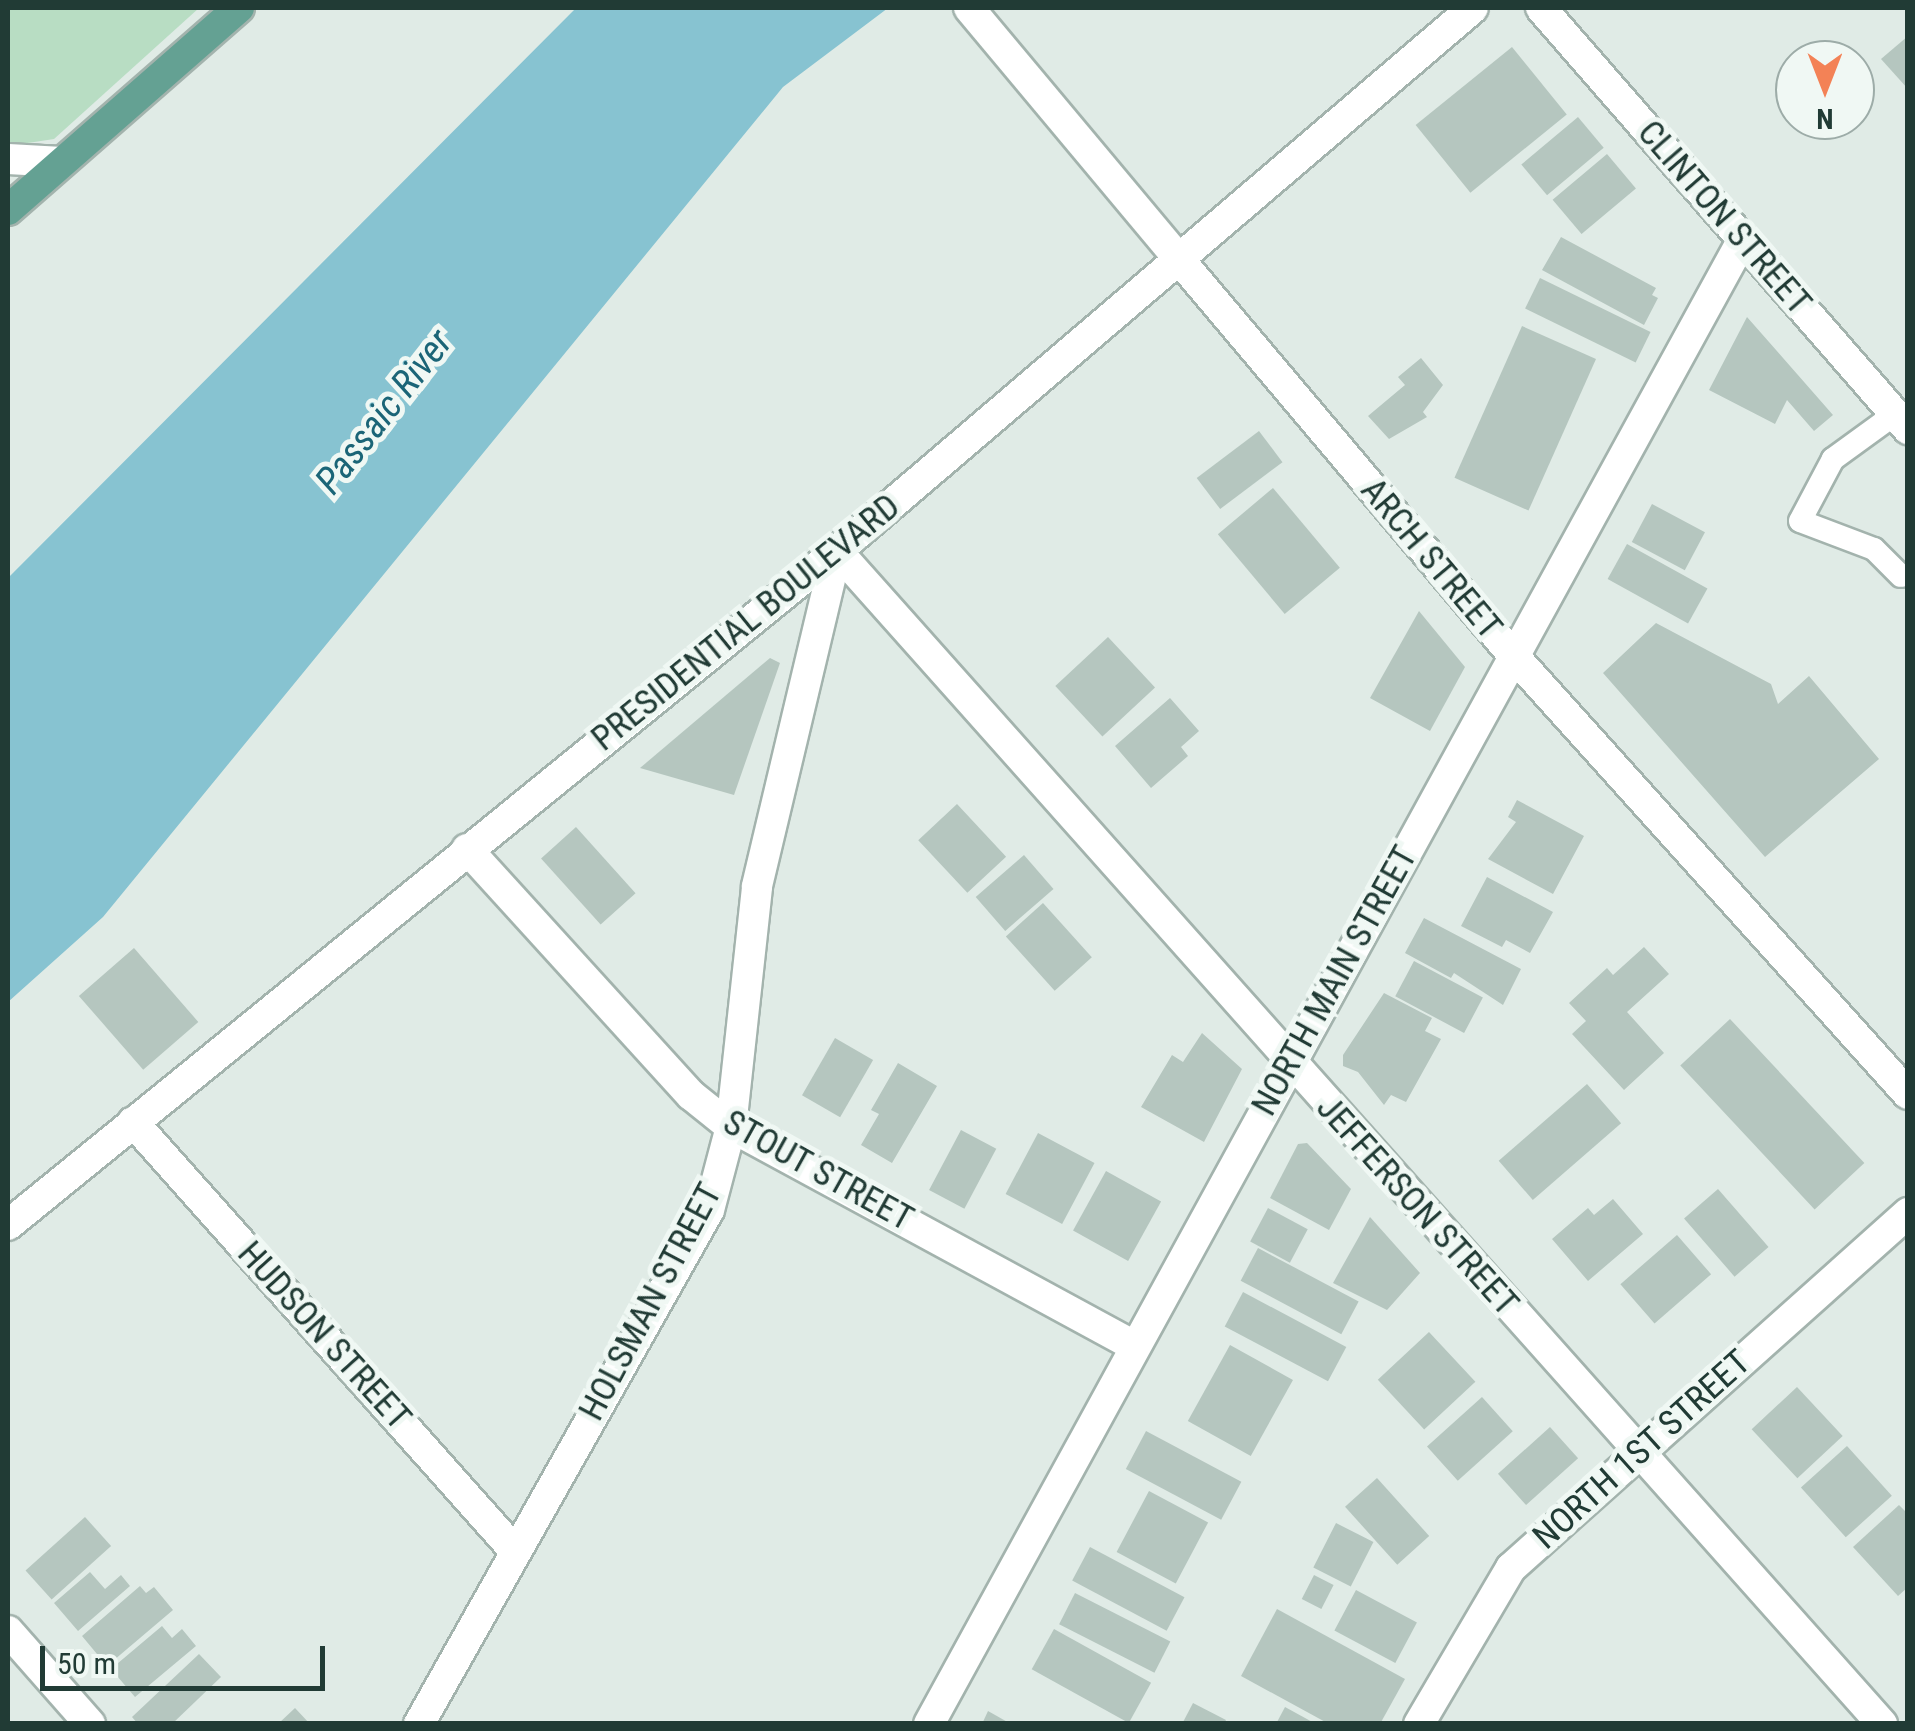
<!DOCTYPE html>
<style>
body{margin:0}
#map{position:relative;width:1915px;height:1731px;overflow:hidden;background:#e0ebe6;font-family:"Roboto Condensed",sans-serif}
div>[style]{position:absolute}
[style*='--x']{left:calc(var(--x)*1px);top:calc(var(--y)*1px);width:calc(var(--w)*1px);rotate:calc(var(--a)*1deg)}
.green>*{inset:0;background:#b8ddc3}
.water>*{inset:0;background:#87c3d1}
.building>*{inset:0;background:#b5c6bf;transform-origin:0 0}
.roads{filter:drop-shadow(2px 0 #a3b3ad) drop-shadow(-2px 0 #a3b3ad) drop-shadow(0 2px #a3b3ad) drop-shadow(0 -2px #a3b3ad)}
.lane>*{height:22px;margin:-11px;padding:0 11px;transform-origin:11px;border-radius:11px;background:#fff}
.street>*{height:30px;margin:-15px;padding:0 15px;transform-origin:15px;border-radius:15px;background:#fff}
.secondary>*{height:30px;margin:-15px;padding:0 15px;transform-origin:15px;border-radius:15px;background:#fff}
.primary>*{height:30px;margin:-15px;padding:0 15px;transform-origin:15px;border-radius:15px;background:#64a193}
span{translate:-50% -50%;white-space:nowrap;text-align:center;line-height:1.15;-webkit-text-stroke:10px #f0f8f4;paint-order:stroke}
.street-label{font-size:35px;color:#213b35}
.water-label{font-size:38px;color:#1b6577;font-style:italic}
.frame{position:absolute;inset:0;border:10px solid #213b35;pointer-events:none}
.north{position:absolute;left:1775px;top:40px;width:100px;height:100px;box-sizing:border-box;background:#f0f8f4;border:2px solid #9daca8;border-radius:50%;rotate:180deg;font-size:28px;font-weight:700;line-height:40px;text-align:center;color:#213b35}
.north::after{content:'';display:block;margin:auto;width:35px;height:45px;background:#f38256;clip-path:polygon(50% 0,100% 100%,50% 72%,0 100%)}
.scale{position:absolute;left:40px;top:1646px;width:285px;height:45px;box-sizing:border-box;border:5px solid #213b35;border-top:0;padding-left:12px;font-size:30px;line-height:35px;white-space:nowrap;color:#213b35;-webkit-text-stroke:8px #f0f8f4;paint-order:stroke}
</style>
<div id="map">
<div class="green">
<div style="clip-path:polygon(8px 8px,199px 8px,54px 139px,8px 146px)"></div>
</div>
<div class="water">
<div style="clip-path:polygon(576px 8px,888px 8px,783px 87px,103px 917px,8px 1002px,8px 578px)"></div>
</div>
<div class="building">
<div style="clip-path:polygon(1908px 36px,1908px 89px,1881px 59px)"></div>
<div style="left:1512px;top:47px;width:87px;height:124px;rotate:51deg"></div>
<div style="left:1578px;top:117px;width:40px;height:74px;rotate:50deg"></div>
<div style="left:1607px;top:154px;width:45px;height:71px;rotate:50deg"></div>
<div style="clip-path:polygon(1561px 237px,1656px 288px,1652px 295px,1658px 298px,1644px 325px,1542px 270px)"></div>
<div style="left:1540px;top:278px;width:123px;height:34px;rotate:26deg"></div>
<div style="clip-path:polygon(1747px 317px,1833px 415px,1814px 431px,1787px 400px,1775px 424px,1709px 390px)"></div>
<div style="left:1522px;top:326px;width:81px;height:166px;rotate:24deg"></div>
<div style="clip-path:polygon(1421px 358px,1443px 385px,1423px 412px,1427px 417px,1389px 439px,1368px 416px,1405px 385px,1398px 377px)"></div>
<div style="left:1259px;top:431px;width:39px;height:78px;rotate:53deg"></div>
<div style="left:1273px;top:488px;width:104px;height:72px;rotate:50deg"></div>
<div style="left:1652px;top:504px;width:60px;height:43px;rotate:28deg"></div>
<div style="left:1627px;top:544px;width:92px;height:40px;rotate:29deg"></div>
<div style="clip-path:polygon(1419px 611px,1465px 667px,1430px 731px,1370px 698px)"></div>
<div style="clip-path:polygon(1656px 623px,1771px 684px,1778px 704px,1809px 676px,1879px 759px,1765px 857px,1603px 673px)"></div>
<div style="left:1108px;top:637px;width:69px;height:72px;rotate:47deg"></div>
<div style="clip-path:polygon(770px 658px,780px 663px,734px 795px,640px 768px)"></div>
<div style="clip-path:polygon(1170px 698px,1199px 731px,1181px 747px,1188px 756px,1151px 788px,1115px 746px)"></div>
<div style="clip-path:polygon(1517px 800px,1584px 836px,1553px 894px,1488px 859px,1516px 822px,1508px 817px)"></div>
<div style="left:957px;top:804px;width:72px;height:53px;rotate:47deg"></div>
<div style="left:576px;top:827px;width:89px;height:47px;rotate:48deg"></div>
<div style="left:1024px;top:855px;width:45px;height:64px;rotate:49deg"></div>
<div style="clip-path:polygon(1487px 877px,1553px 912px,1530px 953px,1506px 940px,1502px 947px,1461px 926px)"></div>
<div style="left:1043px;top:903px;width:73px;height:50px;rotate:48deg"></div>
<div style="clip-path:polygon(1424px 918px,1521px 969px,1503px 1005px,1454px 973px,1451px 978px,1405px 953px)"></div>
<div style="clip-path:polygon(1644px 947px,1669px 974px,1627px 1012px,1664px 1053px,1624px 1090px,1572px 1034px,1586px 1021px,1569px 1003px,1607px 968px,1613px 975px)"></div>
<div style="left:134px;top:948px;width:98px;height:73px;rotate:49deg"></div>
<div style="left:1414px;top:961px;width:78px;height:40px;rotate:28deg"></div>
<div style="clip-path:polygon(1384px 993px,1432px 1018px,1425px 1031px,1441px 1039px,1406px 1102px,1391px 1095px,1384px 1105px,1358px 1072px,1343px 1066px,1343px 1055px)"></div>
<div style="left:1730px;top:1019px;width:197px;height:68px;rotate:47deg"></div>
<div style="clip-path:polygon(1202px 1033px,1242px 1069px,1204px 1142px,1141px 1107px,1172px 1055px,1183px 1062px)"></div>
<div style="left:835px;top:1038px;width:44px;height:66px;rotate:30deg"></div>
<div style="clip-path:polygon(898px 1063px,937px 1086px,892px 1163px,861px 1145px,879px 1114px,871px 1110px)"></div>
<div style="left:1587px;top:1084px;width:52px;height:117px;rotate:49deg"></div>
<div style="left:961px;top:1130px;width:40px;height:68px;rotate:28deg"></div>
<div style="left:1038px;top:1133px;width:64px;height:69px;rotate:28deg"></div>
<div style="clip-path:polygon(1307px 1143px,1351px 1189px,1329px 1230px,1270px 1198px,1298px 1144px)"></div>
<div style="left:1106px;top:1171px;width:63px;height:68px;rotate:29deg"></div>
<div style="left:1718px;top:1189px;width:77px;height:45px;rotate:49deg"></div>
<div style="clip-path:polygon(1613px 1199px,1643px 1234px,1588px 1281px,1552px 1239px,1588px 1208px,1594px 1215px)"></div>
<div style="left:1268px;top:1208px;width:45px;height:38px;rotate:28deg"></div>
<div style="clip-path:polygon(1370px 1217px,1420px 1273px,1387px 1310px,1333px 1283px)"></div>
<div style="left:1677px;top:1235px;width:52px;height:75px;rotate:49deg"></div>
<div style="left:1258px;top:1248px;width:114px;height:37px;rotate:28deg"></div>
<div style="left:1243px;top:1292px;width:117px;height:39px;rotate:28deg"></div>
<div style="left:1429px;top:1332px;width:68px;height:70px;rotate:47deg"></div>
<div style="left:1230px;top:1345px;width:72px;height:87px;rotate:29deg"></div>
<div style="left:1797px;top:1387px;width:67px;height:62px;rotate:47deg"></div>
<div style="left:1482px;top:1397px;width:46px;height:74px;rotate:48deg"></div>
<div style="left:1550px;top:1427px;width:42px;height:70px;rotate:48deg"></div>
<div style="left:1146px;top:1431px;width:108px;height:43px;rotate:28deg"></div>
<div style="left:1847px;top:1446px;width:67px;height:62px;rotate:48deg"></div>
<div style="left:1377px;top:1478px;width:78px;height:43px;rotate:48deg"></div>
<div style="left:1149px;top:1491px;width:67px;height:69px;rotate:28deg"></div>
<div style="clip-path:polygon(1899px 1505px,1908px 1514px,1908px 1587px,1898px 1596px,1853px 1547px)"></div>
<div style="left:85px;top:1517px;width:39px;height:80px;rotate:48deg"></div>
<div style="left:1336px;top:1523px;width:42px;height:50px;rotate:27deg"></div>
<div style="left:1090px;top:1547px;width:107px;height:38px;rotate:28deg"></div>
<div style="clip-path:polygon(90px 1572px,105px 1589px,121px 1575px,130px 1586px,78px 1631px,54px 1603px)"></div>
<div style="left:1314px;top:1575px;width:22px;height:27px;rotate:27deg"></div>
<div style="clip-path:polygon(140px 1586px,146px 1593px,154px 1587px,173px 1610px,107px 1666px,82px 1636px)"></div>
<div style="left:1356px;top:1590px;width:69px;height:46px;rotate:28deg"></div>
<div style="left:1075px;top:1593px;width:107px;height:35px;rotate:27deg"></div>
<div style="clip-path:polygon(1277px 1609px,1405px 1679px,1380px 1724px,1329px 1724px,1241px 1676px)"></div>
<div style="clip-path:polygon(162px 1626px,172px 1638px,182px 1629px,196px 1646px,135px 1697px,111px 1669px)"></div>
<div style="left:1054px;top:1629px;width:111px;height:46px;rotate:29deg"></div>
<div style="clip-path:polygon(199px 1654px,221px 1677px,172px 1724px,138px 1724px,132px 1717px)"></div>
<div style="clip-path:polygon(1193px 1703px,1226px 1720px,1224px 1724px,1182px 1724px)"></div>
<div style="clip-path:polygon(1285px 1707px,1316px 1724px,1276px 1724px)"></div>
<div style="clip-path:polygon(295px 1708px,310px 1724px,278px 1724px)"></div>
<div style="clip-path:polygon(988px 1711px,1011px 1724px,982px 1724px)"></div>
</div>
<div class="roads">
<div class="lane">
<div style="--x:1895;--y:414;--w:77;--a:144"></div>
<div style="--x:1833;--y:459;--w:70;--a:118"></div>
<div style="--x:1800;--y:521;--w:79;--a:20.7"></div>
<div style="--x:1874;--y:549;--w:38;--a:45"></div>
</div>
<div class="street">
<div style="--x:1541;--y:8;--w:559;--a:48.92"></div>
<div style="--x:8;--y:159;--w:54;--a:3.2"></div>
<div style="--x:1178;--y:258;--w:518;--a:49.85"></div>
<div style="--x:1512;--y:654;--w:592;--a:48.01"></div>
<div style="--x:467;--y:849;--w:333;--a:47.7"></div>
<div style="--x:691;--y:1095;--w:51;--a:38.7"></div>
<div style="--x:731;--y:1127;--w:459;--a:28.5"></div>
<div style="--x:133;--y:1122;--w:574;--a:48.32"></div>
<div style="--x:8;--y:1225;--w:1068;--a:-39.11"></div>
<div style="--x:837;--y:551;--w:1571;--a:48.3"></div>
<div style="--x:8;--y:1631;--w:124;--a:48.6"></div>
<div style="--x:929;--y:1724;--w:1693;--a:-61.27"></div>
<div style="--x:1419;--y:1724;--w:181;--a:-59.5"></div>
<div style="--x:1511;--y:1568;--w:533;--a:-41.8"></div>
</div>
<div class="secondary">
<div style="--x:969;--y:8;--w:326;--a:50.1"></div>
<div style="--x:419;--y:1724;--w:590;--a:-60.57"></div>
<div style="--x:709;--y:1210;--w:86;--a:-75.2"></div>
<div style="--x:731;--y:1127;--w:242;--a:-83.8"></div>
<div style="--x:757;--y:886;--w:344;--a:-76.6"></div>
<div style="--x:837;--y:551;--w:836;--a:-40.49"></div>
</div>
<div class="primary">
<div style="--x:8;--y:210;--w:307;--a:-41.2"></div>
</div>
</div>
<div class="street-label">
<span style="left:1724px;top:218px;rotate:49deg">CLINTON STREET</span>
<span style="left:1431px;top:559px;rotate:50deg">ARCH STREET</span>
<span style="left:746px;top:623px;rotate:-39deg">PRESIDENTIAL BOULEVARD</span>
<span style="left:1335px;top:981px;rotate:-61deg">NORTH MAIN STREET</span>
<span style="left:818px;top:1171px;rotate:29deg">STOUT STREET</span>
<span style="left:1417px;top:1206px;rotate:48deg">JEFFERSON STREET</span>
<span style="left:651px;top:1302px;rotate:-62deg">HOLSMAN STREET</span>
<span style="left:324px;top:1336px;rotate:48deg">HUDSON STREET</span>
<span style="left:1642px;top:1450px;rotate:-42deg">NORTH 1ST STREET</span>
</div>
<div class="water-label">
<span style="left:384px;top:412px;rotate:-52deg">Passaic River</span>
</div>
<div class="frame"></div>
<div class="north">N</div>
<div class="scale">50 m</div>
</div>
